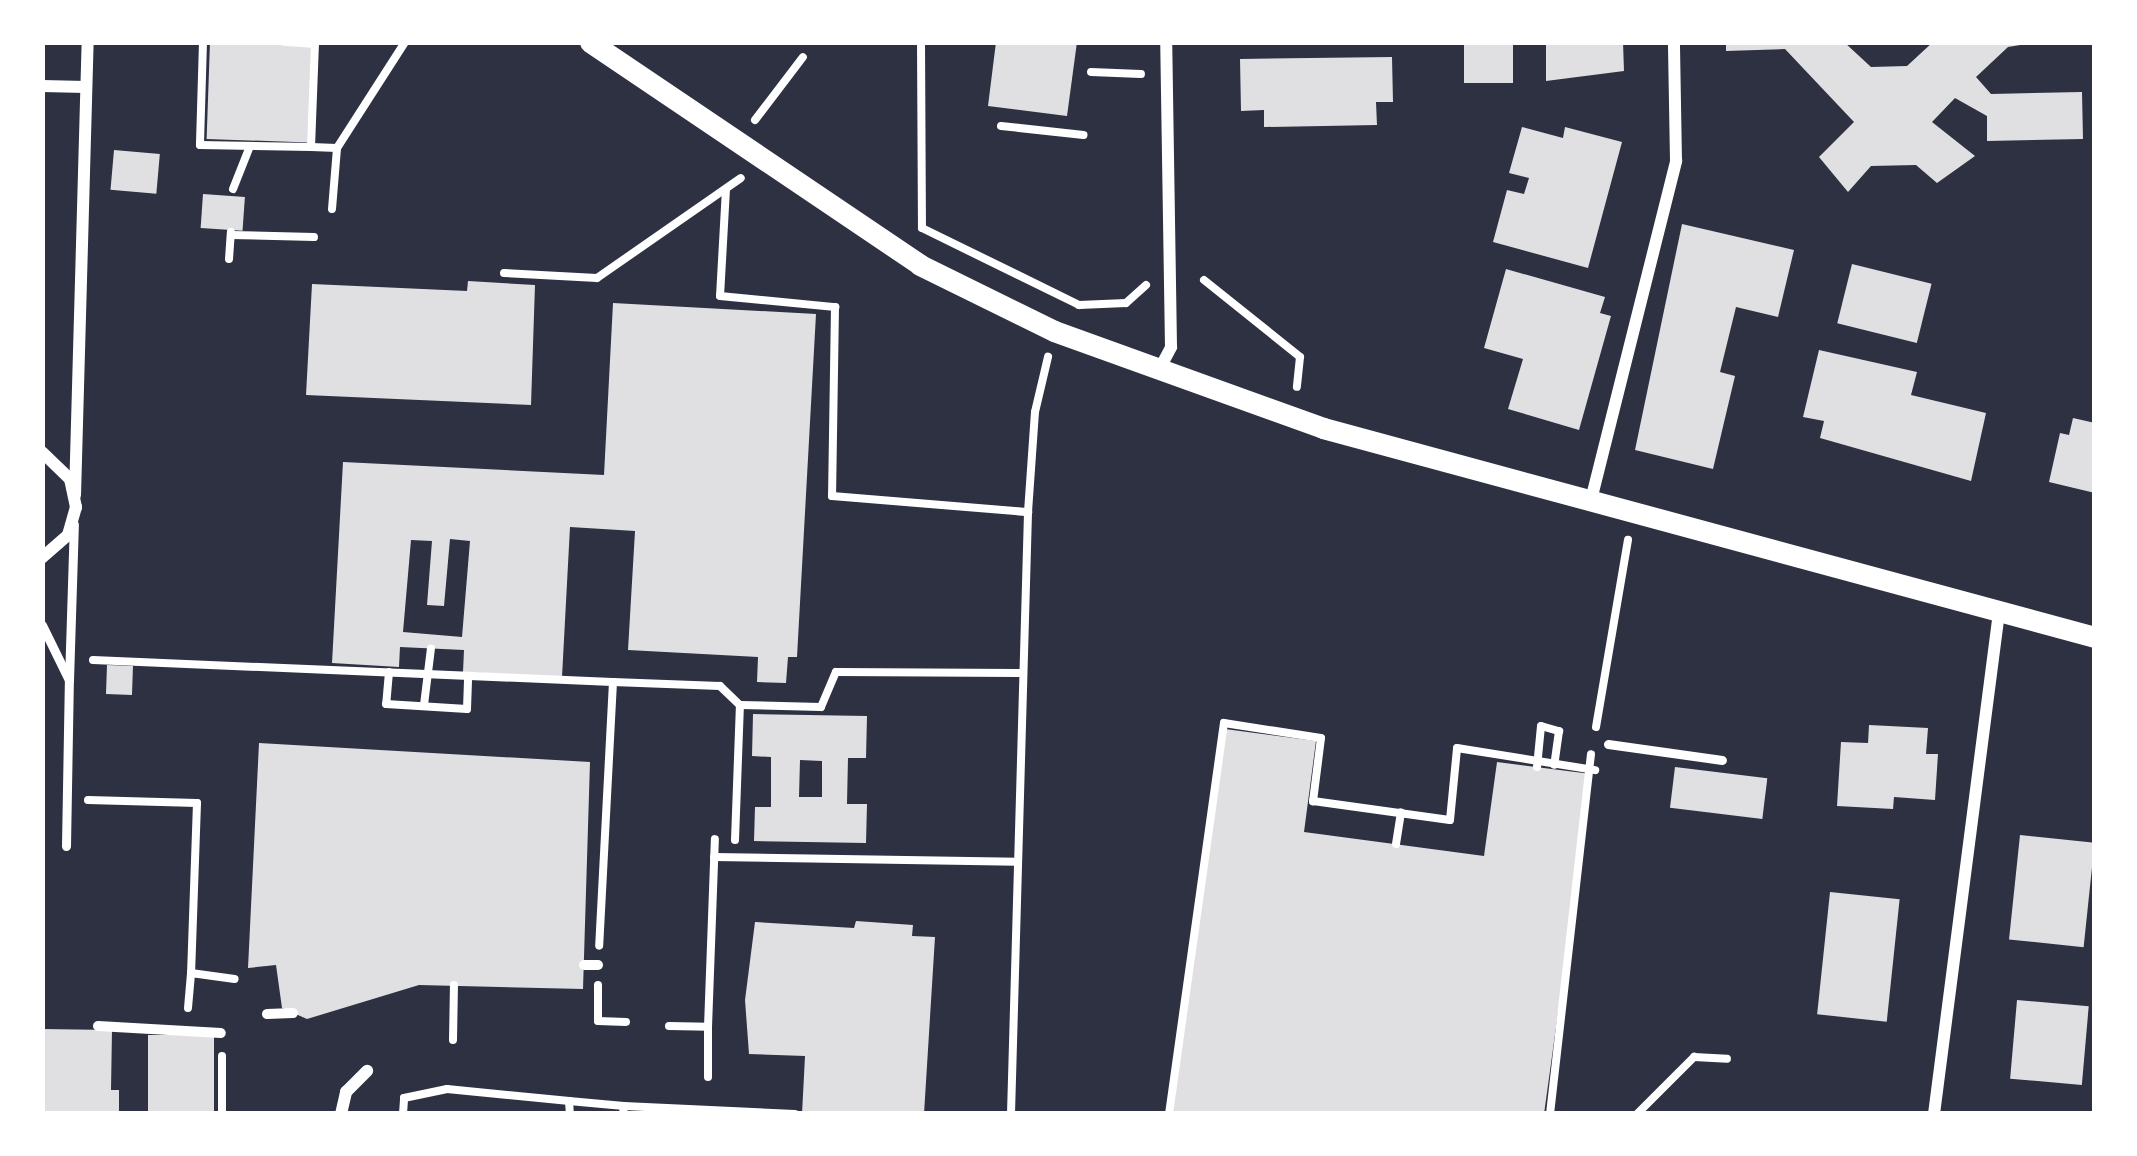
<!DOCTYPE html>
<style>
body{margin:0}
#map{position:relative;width:2137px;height:1156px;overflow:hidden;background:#2d3142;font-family:"DejaVu Sans",sans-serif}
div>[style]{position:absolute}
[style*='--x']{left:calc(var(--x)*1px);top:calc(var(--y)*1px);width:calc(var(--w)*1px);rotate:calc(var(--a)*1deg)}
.building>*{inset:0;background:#e0e0e3;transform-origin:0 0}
.path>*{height:8px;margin:-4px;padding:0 4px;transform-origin:4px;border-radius:4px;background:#fff}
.service>*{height:9px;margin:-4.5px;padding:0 4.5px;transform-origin:4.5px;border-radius:4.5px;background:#fff}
.pedestrian>*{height:10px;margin:-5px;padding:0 5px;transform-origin:5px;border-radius:5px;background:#fff}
.minor>*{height:12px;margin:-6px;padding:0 6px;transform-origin:6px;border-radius:6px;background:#fff}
.tertiary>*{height:21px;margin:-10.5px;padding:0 10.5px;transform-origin:10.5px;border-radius:10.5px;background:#fff}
span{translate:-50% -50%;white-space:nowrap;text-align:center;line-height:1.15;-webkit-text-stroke:9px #fff;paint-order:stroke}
.frame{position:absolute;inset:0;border:45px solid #fff;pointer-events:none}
</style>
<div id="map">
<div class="building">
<div style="left:210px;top:42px;width:102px;height:97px;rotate:2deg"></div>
<div style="clip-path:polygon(996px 42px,1077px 42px,1067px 116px,988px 106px)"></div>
<div style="left:1464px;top:42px;width:49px;height:41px"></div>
<div style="clip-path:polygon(1546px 42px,1623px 42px,1624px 71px,1546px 81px)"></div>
<div style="clip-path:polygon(1726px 42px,1844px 42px,1871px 67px,1907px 66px,1933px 42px,2038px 42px,2008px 47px,1976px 77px,1991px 94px,2082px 92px,2083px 139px,1987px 141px,1987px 116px,1955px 98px,1932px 122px,1975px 156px,1937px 183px,1916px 165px,1871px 166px,1848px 192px,1819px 157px,1854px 122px,1785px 49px,1726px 51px)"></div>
<div style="clip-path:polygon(1392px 57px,1393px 102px,1376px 102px,1377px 125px,1264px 127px,1264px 110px,1241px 111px,1240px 59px)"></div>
<div style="clip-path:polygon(1522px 127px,1563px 138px,1565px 127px,1622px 142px,1588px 268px,1493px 242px,1507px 190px,1524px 194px,1529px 178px,1509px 173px)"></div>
<div style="left:114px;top:150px;width:46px;height:40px;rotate:5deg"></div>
<div style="left:203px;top:194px;width:42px;height:34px;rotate:4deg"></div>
<div style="clip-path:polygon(1682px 224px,1794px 250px,1778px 317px,1736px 307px,1720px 372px,1735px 376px,1713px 469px,1635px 450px)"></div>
<div style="left:1852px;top:264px;width:82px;height:61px;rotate:14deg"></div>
<div style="clip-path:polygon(1506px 269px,1605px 297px,1600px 313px,1611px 316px,1579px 430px,1508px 409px,1523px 359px,1484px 348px)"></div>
<div style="clip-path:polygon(468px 281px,535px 285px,531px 405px,306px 395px,312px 284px,467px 291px)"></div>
<div style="clip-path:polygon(evenodd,613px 303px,816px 314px,797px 657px,788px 657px,786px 683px,757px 682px,758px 657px,628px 650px,635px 531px,570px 527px,562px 677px,463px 672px,464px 650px,400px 647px,399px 667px,332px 663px,343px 462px,604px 475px,613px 303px,450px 539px,470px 541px,462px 637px,403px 632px,411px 540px,432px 541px,427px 605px,444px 606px,450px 539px)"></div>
<div style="clip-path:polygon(1819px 350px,1917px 372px,1911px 395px,1986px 413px,1971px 481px,1820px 438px,1824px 421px,1803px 417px)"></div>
<div style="clip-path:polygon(2073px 418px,2095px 423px,2095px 493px,2049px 482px,2060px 433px,2069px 435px)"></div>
<div style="left:107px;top:665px;width:26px;height:29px;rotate:2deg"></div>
<div style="clip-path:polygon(evenodd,753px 714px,867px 716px,866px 758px,848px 758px,847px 804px,867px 804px,866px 843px,754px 841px,755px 807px,771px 807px,771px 757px,752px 756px,753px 714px,800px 760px,822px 761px,822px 797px,799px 797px,800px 760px)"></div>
<div style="clip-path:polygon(1869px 725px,1928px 728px,1926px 754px,1938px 754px,1935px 800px,1894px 797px,1893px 809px,1837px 806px,1841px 742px,1868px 743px)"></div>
<div style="clip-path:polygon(1225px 729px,1316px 741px,1304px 832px,1484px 856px,1497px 762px,1591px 774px,1544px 1114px,1172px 1114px)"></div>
<div style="clip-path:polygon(259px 743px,590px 762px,583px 989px,419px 985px,307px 1019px,282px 1008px,276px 965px,248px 968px)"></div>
<div style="left:1675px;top:767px;width:93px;height:41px;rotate:7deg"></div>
<div style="left:2020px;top:835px;width:75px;height:105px;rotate:6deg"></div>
<div style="left:1830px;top:892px;width:70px;height:123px;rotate:6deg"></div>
<div style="clip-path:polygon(856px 921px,913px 925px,912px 936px,935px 937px,924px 1114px,802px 1114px,805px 1056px,749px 1054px,745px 1000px,755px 922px,854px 928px)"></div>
<div style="left:2017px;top:1000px;width:72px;height:79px;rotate:5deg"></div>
<div style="clip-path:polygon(42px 1029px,112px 1030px,111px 1090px,119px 1090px,119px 1114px,42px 1114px)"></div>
<div style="left:214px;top:1035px;width:79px;height:66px;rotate:90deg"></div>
</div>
<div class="path">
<div style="--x:203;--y:42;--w:103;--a:91.7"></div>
<div style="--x:200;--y:145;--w:111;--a:1"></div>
<div style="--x:311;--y:147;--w:103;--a:-87.8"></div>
<div style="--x:315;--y:44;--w:31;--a:-176"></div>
<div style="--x:921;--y:42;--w:186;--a:89.7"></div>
<div style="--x:922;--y:228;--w:175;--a:26.1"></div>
<div style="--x:1079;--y:305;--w:47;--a:-2.4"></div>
<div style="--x:1126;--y:303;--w:27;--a:-42"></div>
<div style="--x:1091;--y:72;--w:50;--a:2.3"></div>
<div style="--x:755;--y:120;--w:79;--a:-52.7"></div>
<div style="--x:1001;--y:126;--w:83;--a:6.2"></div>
<div style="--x:311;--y:147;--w:26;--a:2"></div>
<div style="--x:337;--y:148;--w:126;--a:-57.3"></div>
<div style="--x:233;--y:189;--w:46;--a:-68.4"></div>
<div style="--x:726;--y:189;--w:107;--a:93.2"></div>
<div style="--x:720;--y:296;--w:116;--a:5.5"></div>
<div style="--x:835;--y:307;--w:189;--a:90.9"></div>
<div style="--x:832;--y:496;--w:197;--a:4.7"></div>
<div style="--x:332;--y:209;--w:61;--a:-85.3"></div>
<div style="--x:231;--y:235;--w:83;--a:1.4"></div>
<div style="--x:229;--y:259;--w:27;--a:-86"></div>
<div style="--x:504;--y:273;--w:93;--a:3.1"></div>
<div style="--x:597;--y:278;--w:175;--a:-34.8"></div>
<div style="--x:1204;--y:280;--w:123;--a:38.7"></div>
<div style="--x:1300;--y:357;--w:30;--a:96"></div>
<div style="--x:93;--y:660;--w:520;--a:2.42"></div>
<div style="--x:613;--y:682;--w:264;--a:93"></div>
<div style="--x:389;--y:672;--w:32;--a:95"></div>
<div style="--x:386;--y:704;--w:81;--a:3.5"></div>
<div style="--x:467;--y:709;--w:33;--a:-88"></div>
<div style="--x:613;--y:682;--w:107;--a:2.1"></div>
<div style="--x:720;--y:686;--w:28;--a:44"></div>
<div style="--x:424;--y:705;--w:57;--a:-83"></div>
<div style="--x:1596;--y:727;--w:190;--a:-80.3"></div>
<div style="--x:1537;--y:767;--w:41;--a:-84.4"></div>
<div style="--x:1541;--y:726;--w:19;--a:16"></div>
<div style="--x:1559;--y:731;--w:34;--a:98"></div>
<div style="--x:88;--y:800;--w:109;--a:1.6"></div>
<div style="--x:197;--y:803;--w:170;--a:92"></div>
<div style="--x:735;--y:840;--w:135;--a:-87.9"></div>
<div style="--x:740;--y:705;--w:81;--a:1.4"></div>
<div style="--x:821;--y:707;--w:38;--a:-67"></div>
<div style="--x:836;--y:672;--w:186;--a:0.3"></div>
<div style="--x:1396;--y:844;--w:32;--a:-81"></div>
<div style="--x:714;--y:857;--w:303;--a:0.9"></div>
<div style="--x:598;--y:985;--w:36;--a:90"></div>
<div style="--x:598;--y:1021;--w:28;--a:2"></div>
<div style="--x:188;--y:1008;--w:35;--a:-85"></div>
<div style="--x:191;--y:973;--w:44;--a:7.8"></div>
<div style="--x:669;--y:1026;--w:39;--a:1"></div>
<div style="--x:708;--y:1027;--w:50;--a:90"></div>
<div style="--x:708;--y:1027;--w:188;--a:-87.9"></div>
<div style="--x:453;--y:1040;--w:55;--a:-89"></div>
<div style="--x:222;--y:1056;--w:58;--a:90"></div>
<div style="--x:569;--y:1101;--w:55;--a:5.2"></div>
<div style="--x:624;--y:1106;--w:8;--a:97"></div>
<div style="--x:624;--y:1106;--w:171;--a:2.7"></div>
<div style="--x:403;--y:1114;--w:16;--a:-86"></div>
<div style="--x:404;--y:1098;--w:44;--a:-11.8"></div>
<div style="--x:447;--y:1089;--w:123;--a:5.6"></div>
<div style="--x:569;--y:1101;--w:13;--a:86"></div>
<div style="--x:1011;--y:1114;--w:602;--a:-88.38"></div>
<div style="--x:1028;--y:512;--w:100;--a:-86"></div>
<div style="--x:1035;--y:412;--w:57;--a:-76.7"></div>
<div style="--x:1169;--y:1114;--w:395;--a:-82"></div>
<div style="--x:1224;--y:723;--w:98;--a:8.8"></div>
<div style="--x:1321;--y:738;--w:64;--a:97.2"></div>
<div style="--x:1313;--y:801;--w:138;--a:7.9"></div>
<div style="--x:1450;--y:820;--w:72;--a:-84.4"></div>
<div style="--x:1457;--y:748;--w:140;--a:9.1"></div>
<div style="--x:1550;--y:1114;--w:362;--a:-83.5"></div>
<div style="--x:1637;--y:1114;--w:81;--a:-45"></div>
<div style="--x:1694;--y:1057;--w:33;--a:3"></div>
</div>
<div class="service">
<div style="--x:42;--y:625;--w:61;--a:63.9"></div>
<div style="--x:69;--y:680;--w:156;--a:-88.2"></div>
<div style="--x:1608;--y:744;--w:115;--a:8"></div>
<div style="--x:66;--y:846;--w:166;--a:-89"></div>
</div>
<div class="pedestrian">
<div style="--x:584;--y:965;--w:14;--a:0"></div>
<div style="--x:267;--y:1014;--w:26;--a:-2"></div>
<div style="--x:98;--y:1026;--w:123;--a:3.3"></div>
</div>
<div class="minor">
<div style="--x:42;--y:86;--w:44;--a:1.3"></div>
<div style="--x:1159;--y:370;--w:26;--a:-62"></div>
<div style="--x:1171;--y:347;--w:305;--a:-90.9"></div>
<div style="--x:42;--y:452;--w:39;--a:44"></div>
<div style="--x:70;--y:479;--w:29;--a:78"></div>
<div style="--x:76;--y:507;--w:29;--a:106"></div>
<div style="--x:68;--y:535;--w:35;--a:139"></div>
<div style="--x:75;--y:495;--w:453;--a:-88.4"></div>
<div style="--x:1590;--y:504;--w:354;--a:-75.9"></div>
<div style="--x:1676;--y:161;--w:119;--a:-91"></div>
<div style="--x:341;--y:1114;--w:23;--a:-77"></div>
<div style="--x:346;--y:1092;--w:30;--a:-45"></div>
<div style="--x:1934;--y:1114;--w:506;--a:-82.62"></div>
</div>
<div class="tertiary">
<div style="--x:590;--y:42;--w:398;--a:34"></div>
<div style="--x:920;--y:265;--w:149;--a:26.2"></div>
<div style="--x:1054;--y:331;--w:286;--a:19.8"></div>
<div style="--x:1323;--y:428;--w:800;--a:15.15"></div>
</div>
<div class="frame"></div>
</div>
